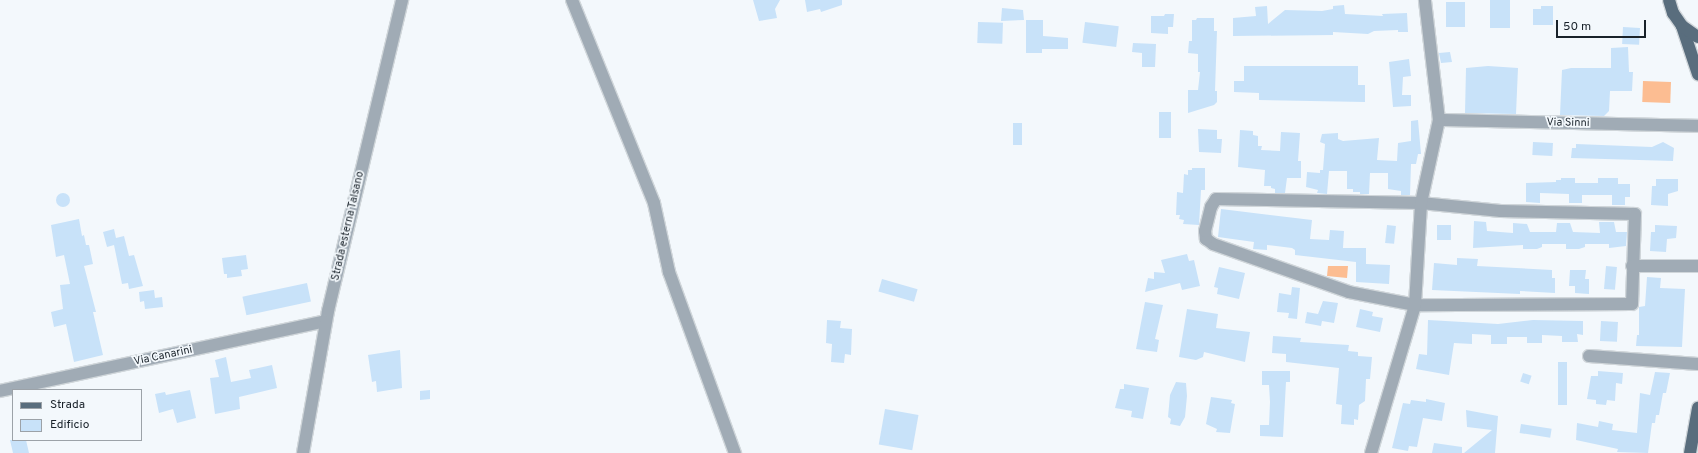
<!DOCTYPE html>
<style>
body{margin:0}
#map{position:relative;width:1698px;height:453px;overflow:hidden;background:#f3f8fc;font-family:Overpass,sans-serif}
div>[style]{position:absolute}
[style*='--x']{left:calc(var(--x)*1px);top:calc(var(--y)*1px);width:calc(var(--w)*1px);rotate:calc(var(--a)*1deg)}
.water>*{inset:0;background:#fcbd92;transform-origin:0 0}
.building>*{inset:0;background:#c8e2f9;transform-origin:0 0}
.round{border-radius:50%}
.roads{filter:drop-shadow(1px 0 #d0d6da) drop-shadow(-1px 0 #d0d6da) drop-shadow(0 1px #d0d6da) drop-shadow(0 -1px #d0d6da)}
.minor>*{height:12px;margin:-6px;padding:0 6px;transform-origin:6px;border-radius:6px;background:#a0abb5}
.major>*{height:12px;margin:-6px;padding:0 6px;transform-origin:6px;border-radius:6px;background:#596d7d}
span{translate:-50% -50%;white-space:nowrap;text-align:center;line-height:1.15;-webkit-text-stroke:3.5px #f3f8fc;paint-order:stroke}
.street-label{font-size:11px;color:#19222a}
.legend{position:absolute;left:12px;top:389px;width:130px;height:52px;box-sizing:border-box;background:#f3f8fc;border:1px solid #9ca2a8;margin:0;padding:5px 7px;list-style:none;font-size:12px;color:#19222a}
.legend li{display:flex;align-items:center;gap:8px;height:20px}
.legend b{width:20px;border:1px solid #9ca2a8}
.scale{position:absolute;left:1556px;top:20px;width:90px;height:18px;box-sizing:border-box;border:2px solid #19222a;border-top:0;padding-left:5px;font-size:12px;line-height:14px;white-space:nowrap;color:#19222a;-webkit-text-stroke:3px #f3f8fc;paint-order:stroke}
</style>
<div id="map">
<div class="water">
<div style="left:1643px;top:81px;width:28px;height:21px;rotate:2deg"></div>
<div style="clip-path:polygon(1328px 266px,1348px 266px,1347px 278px,1327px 276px)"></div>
</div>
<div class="building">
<div style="clip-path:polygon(753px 0,780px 0,775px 9px,777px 18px,759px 21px)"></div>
<div style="clip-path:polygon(805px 0,842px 0,842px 5px,821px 12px,820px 9px,807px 12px)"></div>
<div style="left:1490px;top:0;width:20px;height:28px"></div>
<div style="left:1446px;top:2px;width:19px;height:25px"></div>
<div style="clip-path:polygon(1344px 5px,1345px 14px,1383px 16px,1382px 14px,1407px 13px,1408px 32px,1398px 32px,1398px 30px,1374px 31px,1368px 34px,1333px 32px,1333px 35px,1233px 36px,1233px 18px,1256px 16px,1255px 7px,1267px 6px,1268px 24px,1285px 10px,1322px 11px,1333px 9px,1333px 6px)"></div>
<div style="clip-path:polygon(1541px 6px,1553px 6px,1553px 25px,1533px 25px,1533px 9px,1541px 9px)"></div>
<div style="clip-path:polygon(1002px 8px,1023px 10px,1024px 20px,1001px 21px)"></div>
<div style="clip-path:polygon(1165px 14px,1174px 14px,1173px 27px,1168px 27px,1168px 34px,1151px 33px,1151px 16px,1164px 16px)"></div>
<div style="clip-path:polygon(1197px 18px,1214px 18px,1214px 31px,1217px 31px,1215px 91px,1217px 91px,1217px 102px,1214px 105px,1188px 113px,1188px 90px,1198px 90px,1200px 72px,1198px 72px,1198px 54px,1188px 53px,1189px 41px,1192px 41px,1192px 20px,1196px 20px)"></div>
<div style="clip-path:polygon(1026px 20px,1043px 20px,1043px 36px,1068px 38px,1068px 49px,1042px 49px,1042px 53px,1026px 53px)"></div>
<div style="left:978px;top:22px;width:25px;height:21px;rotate:2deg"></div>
<div style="left:1085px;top:22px;width:34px;height:21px;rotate:7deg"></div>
<div style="left:1623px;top:27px;width:17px;height:17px;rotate:3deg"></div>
<div style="clip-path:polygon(1133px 43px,1156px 44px,1155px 67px,1142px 67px,1142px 53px,1132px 52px)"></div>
<div style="clip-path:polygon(1628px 47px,1629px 72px,1633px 72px,1632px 91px,1610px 91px,1609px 111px,1604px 116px,1560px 115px,1562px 70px,1571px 68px,1611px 68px,1611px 48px)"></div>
<div style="clip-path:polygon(1450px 52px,1452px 62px,1441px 63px,1439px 53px)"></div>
<div style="clip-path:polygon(1409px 59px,1411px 76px,1403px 77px,1402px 95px,1411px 95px,1411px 106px,1393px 107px,1389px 62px)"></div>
<div style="clip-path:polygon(1244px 66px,1358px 66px,1358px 85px,1365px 85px,1365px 102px,1259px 100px,1259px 93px,1234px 92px,1234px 81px,1244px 81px)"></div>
<div style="clip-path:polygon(1488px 66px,1518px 68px,1516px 114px,1465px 113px,1466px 68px)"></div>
<div style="left:1159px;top:112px;width:12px;height:26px"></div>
<div style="clip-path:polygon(1418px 120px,1421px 154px,1418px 154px,1416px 164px,1411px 164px,1410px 195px,1401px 195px,1401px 191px,1388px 189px,1388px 173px,1370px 173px,1369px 194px,1360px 194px,1360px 192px,1353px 192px,1353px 189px,1347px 189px,1347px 171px,1329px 171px,1327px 194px,1317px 193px,1318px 190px,1306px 187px,1307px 172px,1320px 173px,1320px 170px,1323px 170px,1325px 144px,1320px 142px,1322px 134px,1338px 133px,1338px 139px,1343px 141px,1379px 138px,1377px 160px,1397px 161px,1398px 143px,1411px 141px,1411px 121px)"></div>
<div style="left:1013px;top:123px;width:9px;height:22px"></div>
<div style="clip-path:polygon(1198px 129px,1217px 130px,1217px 139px,1222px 139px,1221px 153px,1199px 152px)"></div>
<div style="clip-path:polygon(1240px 130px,1253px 131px,1253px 135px,1258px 136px,1258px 146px,1262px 146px,1261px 150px,1280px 151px,1281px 132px,1300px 133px,1298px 161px,1301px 161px,1301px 178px,1287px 178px,1285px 193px,1275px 193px,1275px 189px,1271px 188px,1271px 186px,1264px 186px,1265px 170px,1238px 167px)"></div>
<div style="left:1533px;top:142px;width:20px;height:13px;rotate:3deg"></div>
<div style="clip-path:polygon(1663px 142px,1674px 148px,1673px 161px,1571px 158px,1572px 148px,1576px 148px,1576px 144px,1652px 147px)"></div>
<div style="clip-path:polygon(1192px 168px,1205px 168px,1205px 190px,1201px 190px,1199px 225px,1183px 224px,1184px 220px,1179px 219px,1180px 215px,1176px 215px,1177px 192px,1183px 193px,1184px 174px,1188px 175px,1188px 170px,1192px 170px)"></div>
<div style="clip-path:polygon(1561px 178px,1575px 178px,1575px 183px,1598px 183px,1598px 178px,1618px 178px,1618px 184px,1630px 184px,1630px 197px,1625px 197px,1625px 205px,1612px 205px,1612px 195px,1582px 195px,1582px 203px,1569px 203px,1569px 194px,1540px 193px,1540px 203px,1526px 202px,1526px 183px,1556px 182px,1556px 180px,1561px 180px)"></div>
<div style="clip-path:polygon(1656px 179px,1678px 179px,1678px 191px,1668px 194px,1668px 206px,1651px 205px,1652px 186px,1656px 186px)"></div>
<div class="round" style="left:56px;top:193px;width:14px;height:14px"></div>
<div style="clip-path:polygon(1221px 209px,1312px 220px,1310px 239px,1329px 240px,1330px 230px,1344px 231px,1343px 248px,1366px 248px,1366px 264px,1390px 265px,1389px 284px,1356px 282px,1356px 262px,1295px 255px,1295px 250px,1292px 248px,1267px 245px,1267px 250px,1253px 249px,1254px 242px,1218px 237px)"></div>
<div style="clip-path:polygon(79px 219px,82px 236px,84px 235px,86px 245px,89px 245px,93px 264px,84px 266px,96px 312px,93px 312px,103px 355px,74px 362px,66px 324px,54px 327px,51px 312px,63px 309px,60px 285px,70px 284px,64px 255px,56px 257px,51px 225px)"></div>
<div style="clip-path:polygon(1474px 221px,1486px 222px,1487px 231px,1513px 233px,1513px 223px,1527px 224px,1530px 232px,1556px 232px,1557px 223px,1570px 223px,1573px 232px,1600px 233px,1599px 222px,1614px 222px,1616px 232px,1627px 232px,1626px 246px,1609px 248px,1609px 244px,1585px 244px,1585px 247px,1579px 249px,1566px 249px,1566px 244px,1542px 244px,1542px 247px,1537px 249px,1523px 249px,1523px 245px,1473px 248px)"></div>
<div style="left:1387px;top:225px;width:9px;height:18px;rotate:6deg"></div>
<div style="left:1437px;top:225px;width:14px;height:15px"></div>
<div style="clip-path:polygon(1655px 225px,1677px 226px,1676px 238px,1667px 239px,1666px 252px,1650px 251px,1651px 232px,1655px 232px)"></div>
<div style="clip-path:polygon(114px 229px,116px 238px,124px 236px,129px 256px,134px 255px,143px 286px,129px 289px,128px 283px,122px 284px,114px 245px,107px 247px,103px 232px)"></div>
<div style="clip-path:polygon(1187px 254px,1189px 261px,1194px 260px,1200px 286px,1182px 290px,1180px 283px,1145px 292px,1148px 278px,1154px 279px,1154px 272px,1165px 273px,1161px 260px)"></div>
<div style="clip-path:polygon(246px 255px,248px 269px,241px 270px,242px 276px,227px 278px,227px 274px,224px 274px,222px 258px)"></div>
<div style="clip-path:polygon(1457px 258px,1478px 259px,1477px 266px,1552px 270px,1552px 278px,1555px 278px,1555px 293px,1520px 291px,1520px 294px,1432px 290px,1434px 263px,1457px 265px)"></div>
<div style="left:1606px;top:266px;width:11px;height:23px;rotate:5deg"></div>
<div style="clip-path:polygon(1219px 267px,1245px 273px,1239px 299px,1217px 294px,1218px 288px,1214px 287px)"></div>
<div style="clip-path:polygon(1570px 270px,1586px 270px,1585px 279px,1589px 279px,1589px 294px,1575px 293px,1575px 286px,1569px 286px)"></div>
<div style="clip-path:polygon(1647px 277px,1661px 278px,1660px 288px,1685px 289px,1682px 347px,1636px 346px,1637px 335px,1639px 335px,1639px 307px,1645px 306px)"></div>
<div style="left:882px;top:279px;width:37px;height:13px;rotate:16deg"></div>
<div style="left:307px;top:283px;width:19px;height:66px;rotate:78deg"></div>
<div style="clip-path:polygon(1292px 287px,1300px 288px,1297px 319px,1288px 318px,1289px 313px,1277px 312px,1279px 293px,1291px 295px)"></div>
<div style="clip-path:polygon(154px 290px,155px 298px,162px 297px,163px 307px,145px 309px,144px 301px,140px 302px,139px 292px)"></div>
<div style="clip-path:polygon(1323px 301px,1338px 303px,1334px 323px,1322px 321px,1321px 326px,1305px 323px,1307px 312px,1318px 314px)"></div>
<div style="clip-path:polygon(1145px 302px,1163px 305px,1155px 339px,1159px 340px,1157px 352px,1136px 349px)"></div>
<div style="clip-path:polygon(1187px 309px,1218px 314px,1216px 328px,1250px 332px,1245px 362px,1204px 352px,1203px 357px,1196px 360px,1179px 357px)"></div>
<div style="clip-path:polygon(1360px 309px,1373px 312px,1372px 316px,1383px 318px,1380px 332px,1356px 327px)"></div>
<div style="clip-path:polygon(827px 320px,841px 321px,840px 328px,852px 329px,851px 355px,845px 354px,844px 363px,831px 362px,832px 344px,826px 343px)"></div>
<div style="clip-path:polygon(1428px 320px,1498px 324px,1533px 320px,1583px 321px,1583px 335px,1577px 334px,1578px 342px,1562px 342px,1562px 336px,1542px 335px,1542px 343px,1527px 343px,1527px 337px,1507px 337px,1507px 344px,1491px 344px,1491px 335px,1472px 334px,1472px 344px,1454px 343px,1449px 375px,1416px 369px,1419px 354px,1427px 355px)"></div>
<div style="left:1601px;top:321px;width:17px;height:20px;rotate:3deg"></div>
<div style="clip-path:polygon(1273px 336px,1301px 338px,1300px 342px,1349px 345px,1348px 351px,1358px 352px,1358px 356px,1372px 357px,1370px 379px,1366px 379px,1365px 401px,1359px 405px,1358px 420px,1354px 419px,1354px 425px,1341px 424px,1342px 405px,1336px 404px,1339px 368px,1286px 362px,1286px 354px,1272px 353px)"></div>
<div style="clip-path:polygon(400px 350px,402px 388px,377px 392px,376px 381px,372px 382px,368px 355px)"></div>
<div style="clip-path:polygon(226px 357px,231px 382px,251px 378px,249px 370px,272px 365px,277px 388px,239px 397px,240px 409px,215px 414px,210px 378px,219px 377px,215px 360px)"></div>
<div style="left:1558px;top:362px;width:9px;height:43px"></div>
<div style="clip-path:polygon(1262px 371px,1290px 371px,1290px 382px,1286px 382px,1283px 437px,1260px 436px,1260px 425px,1269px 425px,1270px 402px,1269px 385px,1262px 385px)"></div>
<div style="clip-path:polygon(1598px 371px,1623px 373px,1622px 384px,1616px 383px,1615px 401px,1607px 400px,1606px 405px,1596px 404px,1596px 400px,1587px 399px,1591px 376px,1598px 376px)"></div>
<div style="clip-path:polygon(1655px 372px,1670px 373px,1666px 393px,1663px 393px,1659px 415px,1656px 415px,1655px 423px,1652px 423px,1648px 453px,1617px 452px,1618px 449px,1576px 440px,1577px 423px,1598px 427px,1599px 421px,1613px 424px,1612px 430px,1637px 433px,1640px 393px,1650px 395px)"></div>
<div style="left:1523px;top:373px;width:9px;height:9px;rotate:18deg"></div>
<div style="clip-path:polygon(1176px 382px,1186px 383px,1187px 396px,1185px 417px,1180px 426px,1170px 424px,1171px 419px,1168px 417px,1170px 395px)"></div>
<div style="clip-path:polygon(1124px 384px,1149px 388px,1143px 419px,1131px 417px,1132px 411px,1115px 408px,1120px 389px,1124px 389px)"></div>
<div style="clip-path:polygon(190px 390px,196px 418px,177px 423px,173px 409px,159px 413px,155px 394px,165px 392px,166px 395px)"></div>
<div style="clip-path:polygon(430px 390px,430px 399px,420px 400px,420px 391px)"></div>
<div style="clip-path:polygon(1211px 397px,1232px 400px,1231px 403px,1235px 404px,1230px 433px,1216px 432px,1217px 429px,1206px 424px)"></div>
<div style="clip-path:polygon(1426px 399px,1445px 403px,1442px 421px,1423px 418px,1417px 447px,1409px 446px,1408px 451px,1392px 448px,1403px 403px,1410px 404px,1411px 400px,1426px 402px)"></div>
<div style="left:885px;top:409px;width:34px;height:36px;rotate:10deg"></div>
<div style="clip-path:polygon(1466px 410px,1498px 416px,1495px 453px,1464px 453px,1492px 430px,1467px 427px)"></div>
<div style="left:1521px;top:424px;width:31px;height:9px;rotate:9deg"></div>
<div style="clip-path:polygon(10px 440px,26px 440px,29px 453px,13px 453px)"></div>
<div style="clip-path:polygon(1434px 443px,1462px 447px,1462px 453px,1432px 453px)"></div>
</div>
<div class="roads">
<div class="minor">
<div style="--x:572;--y:0;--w:219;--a:68"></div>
<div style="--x:654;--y:203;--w:71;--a:77.7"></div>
<div style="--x:669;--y:272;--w:193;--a:70"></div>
<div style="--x:1439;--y:120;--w:259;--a:1.3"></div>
<div style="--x:1216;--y:199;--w:205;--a:1.1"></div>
<div style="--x:1421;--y:203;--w:80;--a:5.7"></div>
<div style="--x:1501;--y:211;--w:134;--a:1.3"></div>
<div style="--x:1635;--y:214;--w:90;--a:91.9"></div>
<div style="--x:1632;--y:304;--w:217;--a:179.7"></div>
<div style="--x:1415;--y:305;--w:67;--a:-168.9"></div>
<div style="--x:1349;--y:292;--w:144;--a:-160.6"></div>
<div style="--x:1213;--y:244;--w:9;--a:-144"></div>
<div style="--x:1206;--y:239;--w:8;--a:-97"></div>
<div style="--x:1205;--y:231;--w:25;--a:-76"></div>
<div style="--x:1211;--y:207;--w:9;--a:-58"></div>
<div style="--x:1632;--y:266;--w:66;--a:0"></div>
<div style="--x:1589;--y:356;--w:109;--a:4.2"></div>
<div style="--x:0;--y:391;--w:333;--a:-12.1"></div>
<div style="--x:303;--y:453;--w:144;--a:-80"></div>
<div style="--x:328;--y:311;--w:320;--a:-76.6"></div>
<div style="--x:1371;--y:453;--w:154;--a:-73.4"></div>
<div style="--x:1415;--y:305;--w:102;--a:-86.6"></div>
<div style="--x:1421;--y:203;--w:85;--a:-77.8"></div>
<div style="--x:1439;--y:120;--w:121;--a:-96.7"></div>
</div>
<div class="major">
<div style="--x:1669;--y:0;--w:14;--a:73"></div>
<div style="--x:1673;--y:13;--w:16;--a:55"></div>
<div style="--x:1682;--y:26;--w:51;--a:71.6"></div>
<div style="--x:1682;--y:26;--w:19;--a:35"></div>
<div style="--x:1690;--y:453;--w:46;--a:-79.9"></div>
</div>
</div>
<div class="street-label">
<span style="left:1568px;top:123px;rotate:1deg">Via Sinni</span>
<span style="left:348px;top:226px;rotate:-77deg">Strada esterna Talsano</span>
<span style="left:163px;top:356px;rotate:-12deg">Via Canarini</span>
</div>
<ul class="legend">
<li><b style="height:5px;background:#596d7d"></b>Strada</li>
<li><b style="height:11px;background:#c8e2f9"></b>Edificio</li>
</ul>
<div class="scale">50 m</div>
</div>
